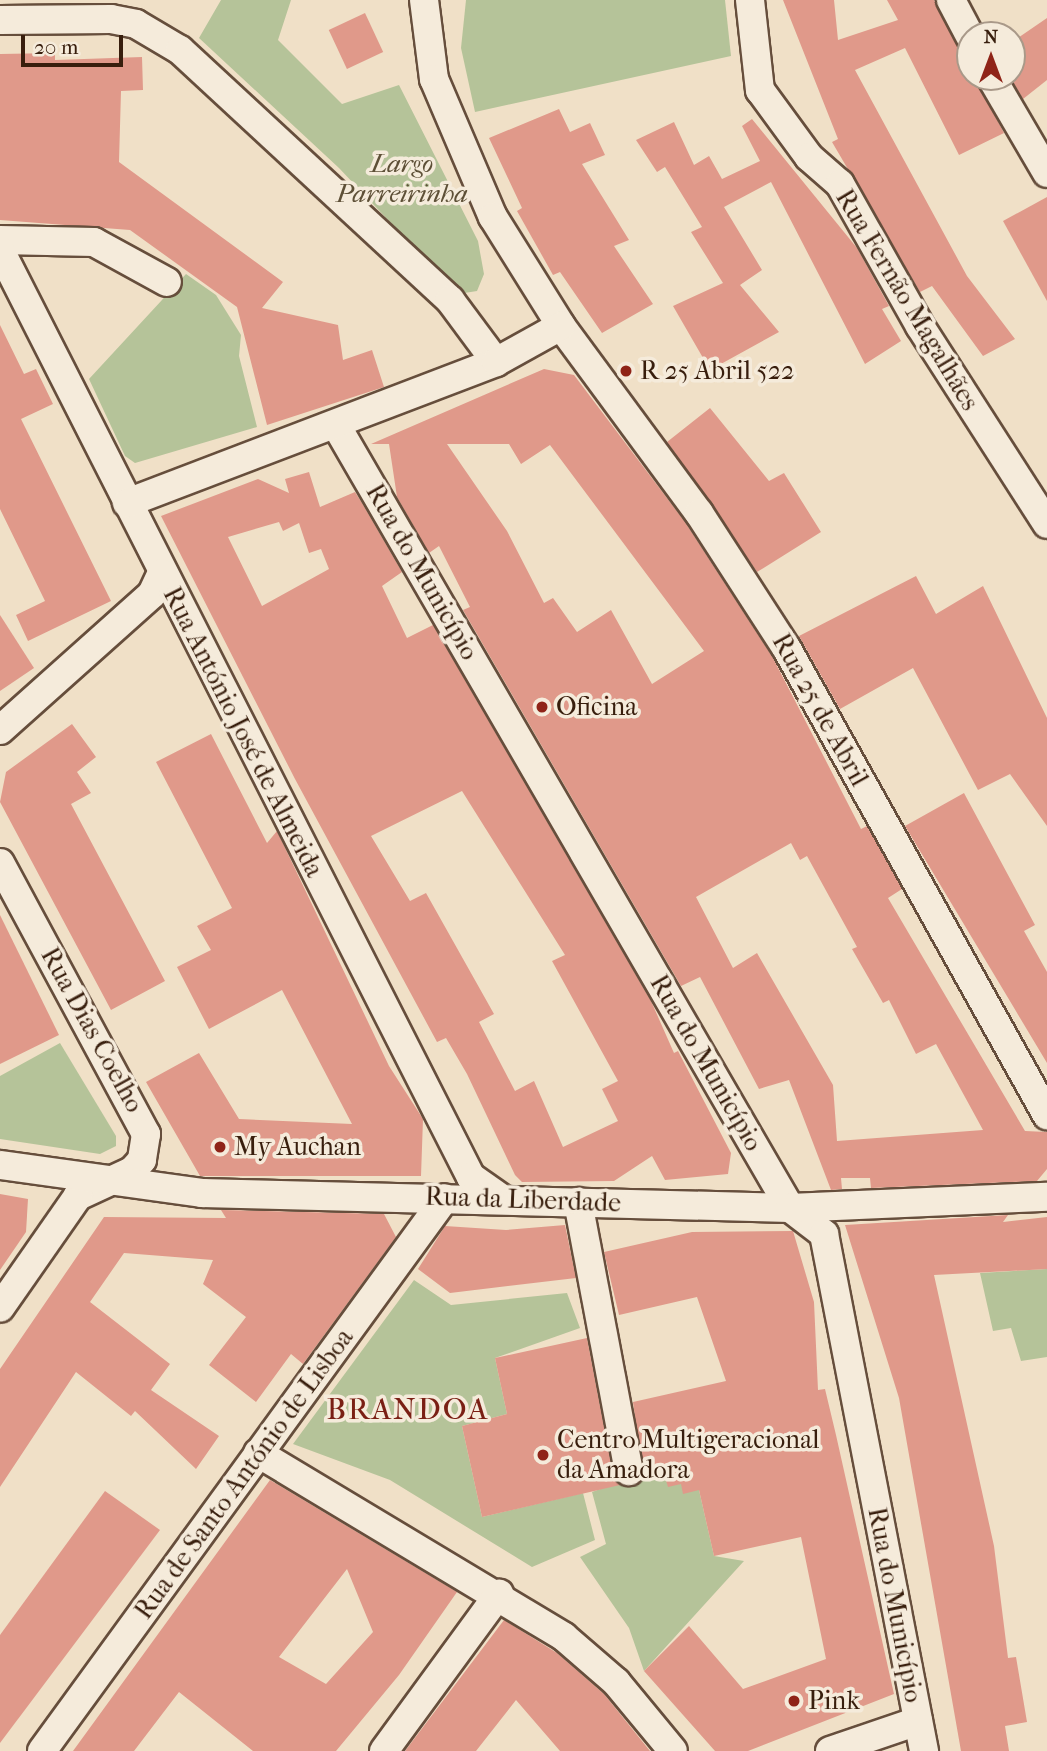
<!DOCTYPE html>
<meta charset="utf-8">
<style>
body{margin:0}
#map{position:relative;width:1047px;height:1751px;overflow:hidden;background:#f0e0c7;font-family:"IM FELL French Canon",serif}
div>[style]{position:absolute}
[style*='--x']{left:calc(var(--x)*1px);top:calc(var(--y)*1px);width:calc(var(--w)*1px);rotate:calc(var(--a)*1deg)}
.green>*{inset:0;background:#b5c399}
.building>*{inset:0;background:#e0998a;transform-origin:0 0}
.roads{filter:drop-shadow(2px 0 #664e3c) drop-shadow(-2px 0 #664e3c) drop-shadow(0 2px #664e3c) drop-shadow(0 -2px #664e3c)}
.street>*{height:28px;margin:-14px;padding:0 14px;transform-origin:14px;border-radius:14px;background:#f5ebdb}
.dots>*{width:19px;height:19px;translate:-50% -50%;box-sizing:border-box;border:4px solid #f5ebdb;border-radius:50%}
span{translate:-50% -50%;white-space:nowrap;text-align:center;line-height:1.15;-webkit-text-stroke:7px #f5ebdb;paint-order:stroke}
.park-label{font-size:26px;color:#5e5037;font-style:italic}
.street-label{font-size:26px;color:#381e0d}
.poi-label{font-size:26px;color:#381e0d}
.left{translate:0 -50%;text-align:left}
.quarter-label{font-size:30px;color:#7a1f14;letter-spacing:2px}
.north{position:absolute;left:956px;top:21px;width:70px;height:70px;box-sizing:border-box;background:#f5ebdb;border:2px solid #a99989;border-radius:50%;rotate:0deg;font-size:19px;font-weight:700;line-height:28px;text-align:center;color:#381e0d}
.north::after{content:'';display:block;margin:auto;width:24px;height:32px;background:#8f2418;clip-path:polygon(50% 0,100% 100%,50% 72%,0 100%)}
.scale{position:absolute;left:21px;top:35px;width:102px;height:32px;box-sizing:border-box;border:4px solid #381e0d;border-top:0;padding-left:9px;font-size:21px;line-height:24px;white-space:nowrap;color:#381e0d;-webkit-text-stroke:5px #f5ebdb;paint-order:stroke}
</style>
<div id="map">
<div class="green">
<div style="clip-path:polygon(221px 0,291px 0,278px 40px,342px 104px,399px 85px,478px 241px,484px 274px,477px 291px,458px 294px,339px 168px,199px 38px)"></div>
<div style="clip-path:polygon(466px 0,725px 0,731px 56px,475px 112px,461px 48px)"></div>
<div style="clip-path:polygon(186px 274px,216px 295px,241px 335px,239px 356px,257px 427px,135px 463px,125px 456px,89px 379px)"></div>
<div style="clip-path:polygon(60px 1043px,116px 1136px,116px 1146px,100px 1154px,0 1139px,0 1076px)"></div>
<div style="clip-path:polygon(1047px 1269px,1047px 1357px,1021px 1361px,1011px 1328px,993px 1331px,980px 1273px)"></div>
<div style="clip-path:polygon(414px 1280px,451px 1305px,567px 1293px,580px 1328px,495px 1358px,507px 1414px,462px 1426px,482px 1517px,583px 1493px,595px 1540px,532px 1567px,390px 1480px,293px 1444px)"></div>
<div style="clip-path:polygon(662px 1467px,699px 1490px,714px 1556px,744px 1561px,644px 1671px,629px 1628px,580px 1557px,606px 1544px,592px 1492px)"></div>
</div>
<div class="building">
<div style="clip-path:polygon(783px 0,834px 0,838px 40px,898px 20px,887px 0,934px 0,1004px 133px,959px 155px,905px 48px,855px 70px,967px 276px,1015px 339px,983px 356px,932px 286px,920px 292px,832px 142px,838px 139px)"></div>
<div style="left:365px;top:13px;width:43px;height:40px;rotate:65deg"></div>
<div style="clip-path:polygon(1047px 18px,1047px 80px,1023px 99px,1010px 77px,1012px 42px)"></div>
<div style="clip-path:polygon(55px 53px,55px 60px,142px 57px,143px 90px,121px 91px,119px 162px,283px 282px,262px 308px,338px 325px,343px 360px,372px 350px,384px 387px,267px 425px,237px 307px,130px 230px,0 220px,0 54px)"></div>
<div style="clip-path:polygon(559px 109px,570px 132px,590px 123px,605px 155px,582px 164px,629px 240px,614px 246px,653px 304px,602px 333px,560px 272px,553px 275px,517px 211px,522px 208px,489px 138px)"></div>
<div style="clip-path:polygon(752px 119px,857px 248px,889px 306px,882px 309px,901px 341px,865px 364px,771px 182px,724px 207px,762px 270px,740px 285px,779px 332px,710px 370px,673px 306px,723px 283px,691px 232px,702px 227px,665px 167px,657px 172px,636px 140px,674px 122px,694px 165px,709px 156px,722px 179px,760px 161px,742px 126px)"></div>
<div style="clip-path:polygon(1047px 197px,1047px 301px,1003px 221px)"></div>
<div style="clip-path:polygon(0 325px,24px 374px,36px 369px,53px 404px,21px 419px,111px 601px,28px 641px,16px 615px,45px 601px,0 509px)"></div>
<div style="clip-path:polygon(evenodd,544px 369px,574px 375px,685px 522px,773px 658px,861px 829px,867px 826px,902px 889px,888px 898px,1025px 1131px,1047px 1132px,1047px 1169px,1037px 1181px,871px 1188px,870px 1178px,841px 1178px,842px 1189px,831px 1190px,789px 1080px,759px 1089px,700px 977px,681px 986px,463px 610px,470px 607px,439px 546px,429px 553px,397px 497px,389px 444px,371px 444px,544px 369px,447px 444px,509px 444px,521px 464px,550px 445px,704px 651px,652px 684px,611px 610px,577px 632px,553px 598px,544px 603px,507px 531px,447px 444px,544px 369px,791px 843px,800px 860px,807px 856px,857px 947px,852px 949px,883px 1003px,889px 1000px,916px 1054px,936px 1044px,983px 1130px,837px 1141px,833px 1085px,757px 953px,733px 968px,696px 897px,791px 843px)"></div>
<div style="clip-path:polygon(710px 408px,769px 481px,784px 473px,821px 532px,757px 572px,667px 442px)"></div>
<div style="clip-path:polygon(evenodd,309px 472px,320px 507px,355px 492px,362px 503px,402px 572px,382px 586px,407px 638px,433px 625px,651px 1001px,674px 1053px,678px 1051px,731px 1153px,728px 1174px,665px 1180px,652px 1156px,614px 1181px,522px 1182px,515px 1175px,467px 1074px,446px 1038px,437px 1042px,295px 779px,161px 516px,258px 479px,289px 493px,285px 479px,309px 472px,279px 522px,283px 531px,299px 523px,309px 553px,321px 549px,329px 569px,262px 606px,228px 537px,279px 522px,309px 472px,462px 791px,565px 955px,552px 961px,618px 1081px,602px 1089px,618px 1121px,563px 1147px,534px 1081px,515px 1091px,479px 1022px,494px 1014px,426px 893px,410px 901px,371px 836px,462px 791px)"></div>
<div style="clip-path:polygon(916px 576px,936px 614px,983px 586px,1047px 718px,1047px 826px,1010px 774px,978px 790px,913px 668px,840px 709px,799px 636px)"></div>
<div style="clip-path:polygon(0 615px,34px 668px,0 691px)"></div>
<div style="clip-path:polygon(72px 724px,96px 757px,77px 772px,91px 793px,71px 804px,165px 981px,111px 1010px,0 802px,6px 772px)"></div>
<div style="clip-path:polygon(211px 734px,267px 843px,277px 831px,389px 1066px,423px 1119px,421px 1176px,200px 1176px,146px 1082px,199px 1053px,239px 1119px,352px 1124px,282px 990px,209px 1029px,177px 967px,211px 950px,197px 926px,232px 908px,156px 762px)"></div>
<div style="clip-path:polygon(964px 793px,1035px 925px,1024px 931px,1047px 972px,1047px 1063px,905px 826px)"></div>
<div style="clip-path:polygon(0 915px,59px 1035px,0 1064px)"></div>
<div style="clip-path:polygon(0 1194px,28px 1199px,26px 1232px,0 1270px)"></div>
<div style="clip-path:polygon(221px 1210px,384px 1214px,396px 1237px,303px 1364px,291px 1354px,256px 1402px,209px 1365px,246px 1317px,203px 1284px,213px 1260px,124px 1253px,90px 1302px,170px 1364px,151px 1390px,219px 1436px,196px 1469px,135px 1411px,131px 1416px,76px 1372px,0 1487px,0 1369px,104px 1217px,226px 1218px)"></div>
<div style="clip-path:polygon(1008px 1215px,1003px 1222px,1047px 1217px,1047px 1269px,934px 1275px,994px 1546px,1008px 1658px,1016px 1657px,1027px 1722px,1005px 1726px,1009px 1751px,961px 1751px,899px 1398px,845px 1225px)"></div>
<div style="clip-path:polygon(565px 1225px,576px 1278px,450px 1293px,418px 1269px,445px 1226px,506px 1230px)"></div>
<div style="clip-path:polygon(793px 1231px,814px 1302px,818px 1390px,825px 1389px,836px 1435px,894px 1694px,748px 1751px,715px 1751px,644px 1671px,689px 1626px,743px 1689px,826px 1659px,801px 1537px,714px 1556px,699px 1490px,683px 1494px,681px 1484px,668px 1487px,664px 1474px,643px 1479px,633px 1402px,726px 1381px,697px 1297px,619px 1315px,604px 1252px,692px 1232px)"></div>
<div style="clip-path:polygon(587px 1338px,613px 1474px,620px 1485px,482px 1517px,462px 1426px,507px 1414px,495px 1358px)"></div>
<div style="clip-path:polygon(evenodd,270px 1480px,457px 1592px,399px 1675px,336px 1751px,253px 1751px,179px 1692px,134px 1751px,73px 1751px,270px 1480px,347px 1569px,373px 1632px,326px 1684px,279px 1657px,347px 1569px)"></div>
<div style="clip-path:polygon(105px 1491px,160px 1530px,0 1743px,0 1635px)"></div>
<div style="clip-path:polygon(504px 1620px,557px 1653px,604px 1694px,650px 1751px,560px 1751px,516px 1700px,476px 1751px,405px 1751px)"></div>
</div>
<div class="roads">
<div class="street">
<div style="--x:424;--y:0;--w:80;--a:82.8"></div>
<div style="--x:434;--y:79;--w:150;--a:66.9"></div>
<div style="--x:493;--y:217;--w:128;--a:58"></div>
<div style="--x:561;--y:326;--w:232;--a:53.6"></div>
<div style="--x:699;--y:513;--w:162;--a:57.1"></div>
<div style="--x:787;--y:649;--w:534;--a:60.84"></div>
<div style="--x:750;--y:0;--w:91;--a:83.7"></div>
<div style="--x:760;--y:90;--w:83;--a:53.8"></div>
<div style="--x:809;--y:157;--w:41;--a:41.1"></div>
<div style="--x:840;--y:184;--w:163;--a:60.6"></div>
<div style="--x:920;--y:326;--w:235;--a:57.3"></div>
<div style="--x:951;--y:0;--w:41;--a:62.2"></div>
<div style="--x:0;--y:20;--w:111;--a:-0.5"></div>
<div style="--x:111;--y:19;--w:25;--a:11"></div>
<div style="--x:136;--y:24;--w:51;--a:30.6"></div>
<div style="--x:180;--y:50;--w:368;--a:42.8"></div>
<div style="--x:450;--y:300;--w:77;--a:53.4"></div>
<div style="--x:991;--y:77;--w:111;--a:59.7"></div>
<div style="--x:0;--y:240;--w:94;--a:1.2"></div>
<div style="--x:94;--y:242;--w:83;--a:28.7"></div>
<div style="--x:0;--y:250;--w:1040;--a:63.07"></div>
<div style="--x:471;--y:1177;--w:40;--a:34.9"></div>
<div style="--x:336;--y:425;--w:905;--a:59.89"></div>
<div style="--x:790;--y:1208;--w:43;--a:37.4"></div>
<div style="--x:824;--y:1234;--w:527;--a:79.05"></div>
<div style="--x:127;--y:503;--w:395;--a:-20.9"></div>
<div style="--x:496;--y:362;--w:74;--a:-29"></div>
<div style="--x:0;--y:730;--w:204;--a:-41.8"></div>
<div style="--x:152;--y:594;--w:23;--a:-65"></div>
<div style="--x:0;--y:863;--w:308;--a:61.7"></div>
<div style="--x:146;--y:1134;--w:26;--a:99"></div>
<div style="--x:142;--y:1160;--w:15;--a:132"></div>
<div style="--x:132;--y:1171;--w:60;--a:155.2"></div>
<div style="--x:78;--y:1196;--w:136;--a:124.9"></div>
<div style="--x:0;--y:1165;--w:204;--a:7.9"></div>
<div style="--x:202;--y:1193;--w:588;--a:1.46"></div>
<div style="--x:790;--y:1208;--w:257;--a:-2.5"></div>
<div style="--x:578;--y:1202;--w:274;--a:79.3"></div>
<div style="--x:258;--y:1453;--w:357;--a:31"></div>
<div style="--x:564;--y:1637;--w:69;--a:40.9"></div>
<div style="--x:616;--y:1682;--w:89;--a:50.4"></div>
<div style="--x:42;--y:1751;--w:684;--a:-53.92"></div>
<div style="--x:384;--y:1751;--w:195;--a:-53.8"></div>
<div style="--x:830;--y:1751;--w:93;--a:-18.8"></div>
</div>
</div>
<div class="dots">
<div style="left:626px;top:371px;background:#8f2418"></div>
<div style="left:542px;top:707px;background:#8f2418"></div>
<div style="left:220px;top:1147px;background:#8f2418"></div>
<div style="left:543px;top:1455px;background:#8f2418"></div>
<div style="left:794px;top:1701px;background:#8f2418"></div>
</div>
<div class="park-label">
<span style="left:402px;top:179px">Largo<br>Parreirinha</span>
</div>
<div class="street-label">
<span style="left:907px;top:300px;rotate:59deg">Rua Fernão Magalhães</span>
<span style="left:422px;top:572px;rotate:60deg">Rua do Município</span>
<span style="left:820px;top:710px;rotate:61deg">Rua 25 de Abril</span>
<span style="left:243px;top:732px;rotate:63deg">Rua António José de Almeida</span>
<span style="left:92px;top:1030px;rotate:61deg">Rua Dias Coelho</span>
<span style="left:706px;top:1063px;rotate:60deg">Rua do Município</span>
<span style="left:523px;top:1200px;rotate:2deg">Rua da Liberdade</span>
<span style="left:244px;top:1474px;rotate:-54deg">Rua de Santo António de Lisboa</span>
<span style="left:895px;top:1605px;rotate:79deg">Rua do Município</span>
</div>
<div class="poi-label">
<span class="left" style="left:640px;top:371px">R 25 Abril 522</span>
<span class="left" style="left:556px;top:707px">Oficina</span>
<span class="left" style="left:234px;top:1147px">My Auchan</span>
<span class="left" style="left:557px;top:1455px">Centro Multigeracional<br>da Amadora</span>
<span class="left" style="left:808px;top:1701px">Pink</span>
</div>
<div class="quarter-label">
<span style="left:408px;top:1410px">BRANDOA</span>
</div>
<div class="north">N</div>
<div class="scale">20 m</div>
</div>
